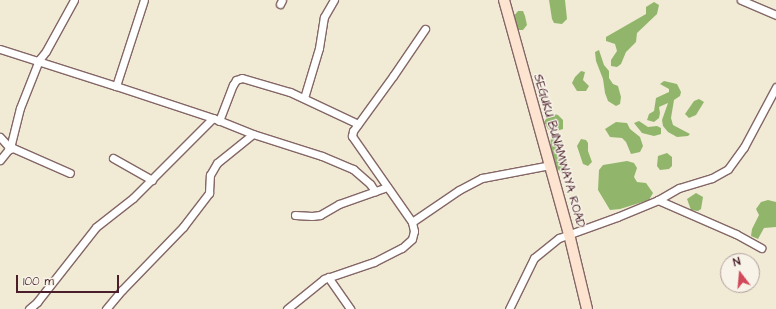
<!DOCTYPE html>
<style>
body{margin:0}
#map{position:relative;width:776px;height:309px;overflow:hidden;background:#f1ebd5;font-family:"Architects Daughter",sans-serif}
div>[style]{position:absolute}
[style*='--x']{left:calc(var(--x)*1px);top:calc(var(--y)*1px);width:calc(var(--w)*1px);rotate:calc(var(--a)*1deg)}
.forest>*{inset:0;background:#91b66b}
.roads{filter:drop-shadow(1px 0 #846666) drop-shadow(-1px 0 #846666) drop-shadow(0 1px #846666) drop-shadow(0 -1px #846666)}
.minor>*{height:7px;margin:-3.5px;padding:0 3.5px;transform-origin:3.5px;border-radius:3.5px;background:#fff}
.secondary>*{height:10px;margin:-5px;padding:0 5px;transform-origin:5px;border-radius:5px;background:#fde4d1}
span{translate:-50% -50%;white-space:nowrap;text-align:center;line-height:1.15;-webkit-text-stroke:3px #f7f3e8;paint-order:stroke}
.street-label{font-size:12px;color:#4a1f2b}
.north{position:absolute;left:720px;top:253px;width:40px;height:40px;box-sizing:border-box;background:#f7f3e8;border:1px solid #b29e9c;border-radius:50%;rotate:344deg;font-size:11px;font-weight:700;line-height:16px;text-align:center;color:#4a1f2b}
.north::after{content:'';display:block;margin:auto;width:14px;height:18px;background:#d1495b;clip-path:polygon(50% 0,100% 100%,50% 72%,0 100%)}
.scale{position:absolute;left:16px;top:275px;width:103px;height:18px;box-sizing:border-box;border:2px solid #4a1f2b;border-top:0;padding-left:5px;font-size:12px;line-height:14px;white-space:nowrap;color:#4a1f2b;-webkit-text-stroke:3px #f7f3e8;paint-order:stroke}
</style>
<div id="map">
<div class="forest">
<div style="clip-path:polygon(549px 0,565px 0,567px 19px,562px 24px,554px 23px,552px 19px)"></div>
<div style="clip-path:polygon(654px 2px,659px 5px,657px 14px,637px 33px,636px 42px,626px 52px,621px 64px,617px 67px,611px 66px,611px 60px,617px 51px,615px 44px,606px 41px,606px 37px,646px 14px,646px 7px)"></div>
<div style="clip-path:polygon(518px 11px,523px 11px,525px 16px,527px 25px,523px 30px,516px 30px,513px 17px)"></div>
<div style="clip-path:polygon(599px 50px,604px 65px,609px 71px,609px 78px,613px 84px,618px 86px,621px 97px,620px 104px,616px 106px,608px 101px,605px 93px,603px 79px,596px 61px,595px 52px)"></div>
<div style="clip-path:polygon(581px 71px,585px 72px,583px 80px,589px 86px,586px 91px,577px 91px,572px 83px,575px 77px)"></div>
<div style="clip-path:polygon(664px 81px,677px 84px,681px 92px,680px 96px,674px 100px,671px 118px,673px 125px,690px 134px,688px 136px,677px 137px,668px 132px,663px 126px,662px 120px,668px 103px,659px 107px,660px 113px,659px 118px,654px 122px,647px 120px,649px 114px,654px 111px,656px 98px,669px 92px,669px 89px,660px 84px)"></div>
<div style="clip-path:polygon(699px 99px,704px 102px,696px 115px,689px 118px,685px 114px,694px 101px)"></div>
<div style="clip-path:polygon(554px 114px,558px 115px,563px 120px,563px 129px,554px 132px,548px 129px,544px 122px,548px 116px)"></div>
<div style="clip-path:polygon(639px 121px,648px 127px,657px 126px,661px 128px,661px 134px,654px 136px,642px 133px,634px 123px)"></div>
<div style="clip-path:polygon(616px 122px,627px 123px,630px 129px,640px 137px,643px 146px,640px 152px,631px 154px,626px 142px,622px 138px,610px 137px,605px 129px)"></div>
<div style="clip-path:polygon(551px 137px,556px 137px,562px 141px,564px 146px,560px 148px,561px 152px,566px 158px,567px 168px,561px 172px,555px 167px,550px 149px)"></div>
<div style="clip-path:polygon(581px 139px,586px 140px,588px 143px,588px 151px,592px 162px,588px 166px,583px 164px,577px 146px)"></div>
<div style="clip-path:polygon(667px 153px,672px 157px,672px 166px,669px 169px,660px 170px,657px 166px,658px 156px)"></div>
<div style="clip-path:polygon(627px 161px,634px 163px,637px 168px,634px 177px,637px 182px,646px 183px,653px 193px,649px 200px,620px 209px,610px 210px,598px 190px,599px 170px,603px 165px)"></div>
<div style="clip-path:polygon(696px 193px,703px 197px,701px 209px,698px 211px,691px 210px,687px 199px)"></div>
<div style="clip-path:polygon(768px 200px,776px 202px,776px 227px,764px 228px,758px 239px,751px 236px,752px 229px,759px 215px,756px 209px,761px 202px)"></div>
</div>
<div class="roads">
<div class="minor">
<div style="--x:741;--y:0;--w:38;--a:23"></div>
<div style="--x:280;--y:4;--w:4;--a:-63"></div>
<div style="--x:0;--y:49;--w:122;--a:17.7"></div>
<div style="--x:116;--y:86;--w:102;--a:18.3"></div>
<div style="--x:213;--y:118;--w:43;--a:21.8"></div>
<div style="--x:253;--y:134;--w:72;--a:17.7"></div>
<div style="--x:322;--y:156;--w:34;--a:23"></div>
<div style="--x:353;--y:169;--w:23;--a:41"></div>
<div style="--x:370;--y:184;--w:9;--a:54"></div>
<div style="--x:116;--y:86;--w:90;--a:-72"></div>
<div style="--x:304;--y:98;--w:52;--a:-73.3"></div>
<div style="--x:319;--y:48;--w:31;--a:-81"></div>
<div style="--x:324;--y:17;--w:20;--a:-60"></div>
<div style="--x:219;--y:121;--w:39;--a:-69"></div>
<div style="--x:233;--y:85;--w:6;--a:-59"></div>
<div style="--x:236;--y:80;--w:6;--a:-18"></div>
<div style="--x:242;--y:78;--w:50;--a:16.3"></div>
<div style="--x:290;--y:92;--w:75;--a:25.2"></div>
<div style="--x:0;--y:137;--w:15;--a:48"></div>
<div style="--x:10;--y:148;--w:41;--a:-76"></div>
<div style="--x:20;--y:108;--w:52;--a:-68.4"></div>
<div style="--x:39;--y:60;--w:11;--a:-52"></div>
<div style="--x:46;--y:51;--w:58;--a:-61.2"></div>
<div style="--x:113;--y:158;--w:45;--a:29.4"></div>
<div style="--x:0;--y:160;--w:13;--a:-51"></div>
<div style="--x:8;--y:150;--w:5;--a:-22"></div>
<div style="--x:13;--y:148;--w:62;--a:23.7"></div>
<div style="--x:658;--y:200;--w:85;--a:23.6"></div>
<div style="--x:736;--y:234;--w:29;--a:29"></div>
<div style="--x:295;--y:215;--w:17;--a:3"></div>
<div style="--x:312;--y:216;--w:8;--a:-7"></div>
<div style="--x:320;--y:215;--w:22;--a:-30"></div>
<div style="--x:339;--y:204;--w:51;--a:-19.5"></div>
<div style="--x:412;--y:222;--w:57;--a:-34.2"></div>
<div style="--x:459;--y:190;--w:26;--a:-28"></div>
<div style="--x:482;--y:178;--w:69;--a:-10.8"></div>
<div style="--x:328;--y:277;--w:39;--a:55"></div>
<div style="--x:29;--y:309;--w:11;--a:-41"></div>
<div style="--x:37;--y:302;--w:95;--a:-51.8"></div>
<div style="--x:96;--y:227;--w:47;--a:-38.1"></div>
<div style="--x:133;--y:198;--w:113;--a:-45"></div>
<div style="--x:106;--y:309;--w:25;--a:-50"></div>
<div style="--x:122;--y:290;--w:88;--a:-45.9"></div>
<div style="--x:183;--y:227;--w:43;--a:-52.6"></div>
<div style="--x:209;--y:193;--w:18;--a:-87"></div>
<div style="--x:210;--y:175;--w:14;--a:-60"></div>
<div style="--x:217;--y:163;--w:46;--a:-38.9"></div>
<div style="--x:287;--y:309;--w:48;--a:-39"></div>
<div style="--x:324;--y:279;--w:53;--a:-18.8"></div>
<div style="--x:374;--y:262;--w:31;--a:-27"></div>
<div style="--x:402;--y:248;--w:13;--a:-42"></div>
<div style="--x:412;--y:239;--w:8;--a:-76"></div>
<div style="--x:414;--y:231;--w:9;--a:-103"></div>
<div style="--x:412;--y:222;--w:105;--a:-124.9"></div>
<div style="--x:352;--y:136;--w:5;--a:-79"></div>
<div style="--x:353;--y:131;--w:68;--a:-54"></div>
<div style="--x:393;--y:76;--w:57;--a:-55.8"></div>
<div style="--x:509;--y:309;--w:57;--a:-63.9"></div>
<div style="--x:534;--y:258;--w:32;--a:-39"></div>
<div style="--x:559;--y:238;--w:62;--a:-19.9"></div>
<div style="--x:617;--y:217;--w:44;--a:-22.5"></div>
<div style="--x:658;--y:200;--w:24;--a:-30"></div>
<div style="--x:679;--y:188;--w:34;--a:-17"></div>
<div style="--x:712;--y:178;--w:18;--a:-29"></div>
<div style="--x:728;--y:169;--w:27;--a:-54"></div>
<div style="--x:744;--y:147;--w:68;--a:-61.9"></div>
</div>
<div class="secondary">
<div style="--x:504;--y:0;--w:243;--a:74.5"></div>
<div style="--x:569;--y:234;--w:77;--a:76.5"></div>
</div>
</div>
<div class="street-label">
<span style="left:559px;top:151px;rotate:74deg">SEGUKU BUNAMWAYA ROAD</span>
</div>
<div class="north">N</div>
<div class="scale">100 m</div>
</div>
